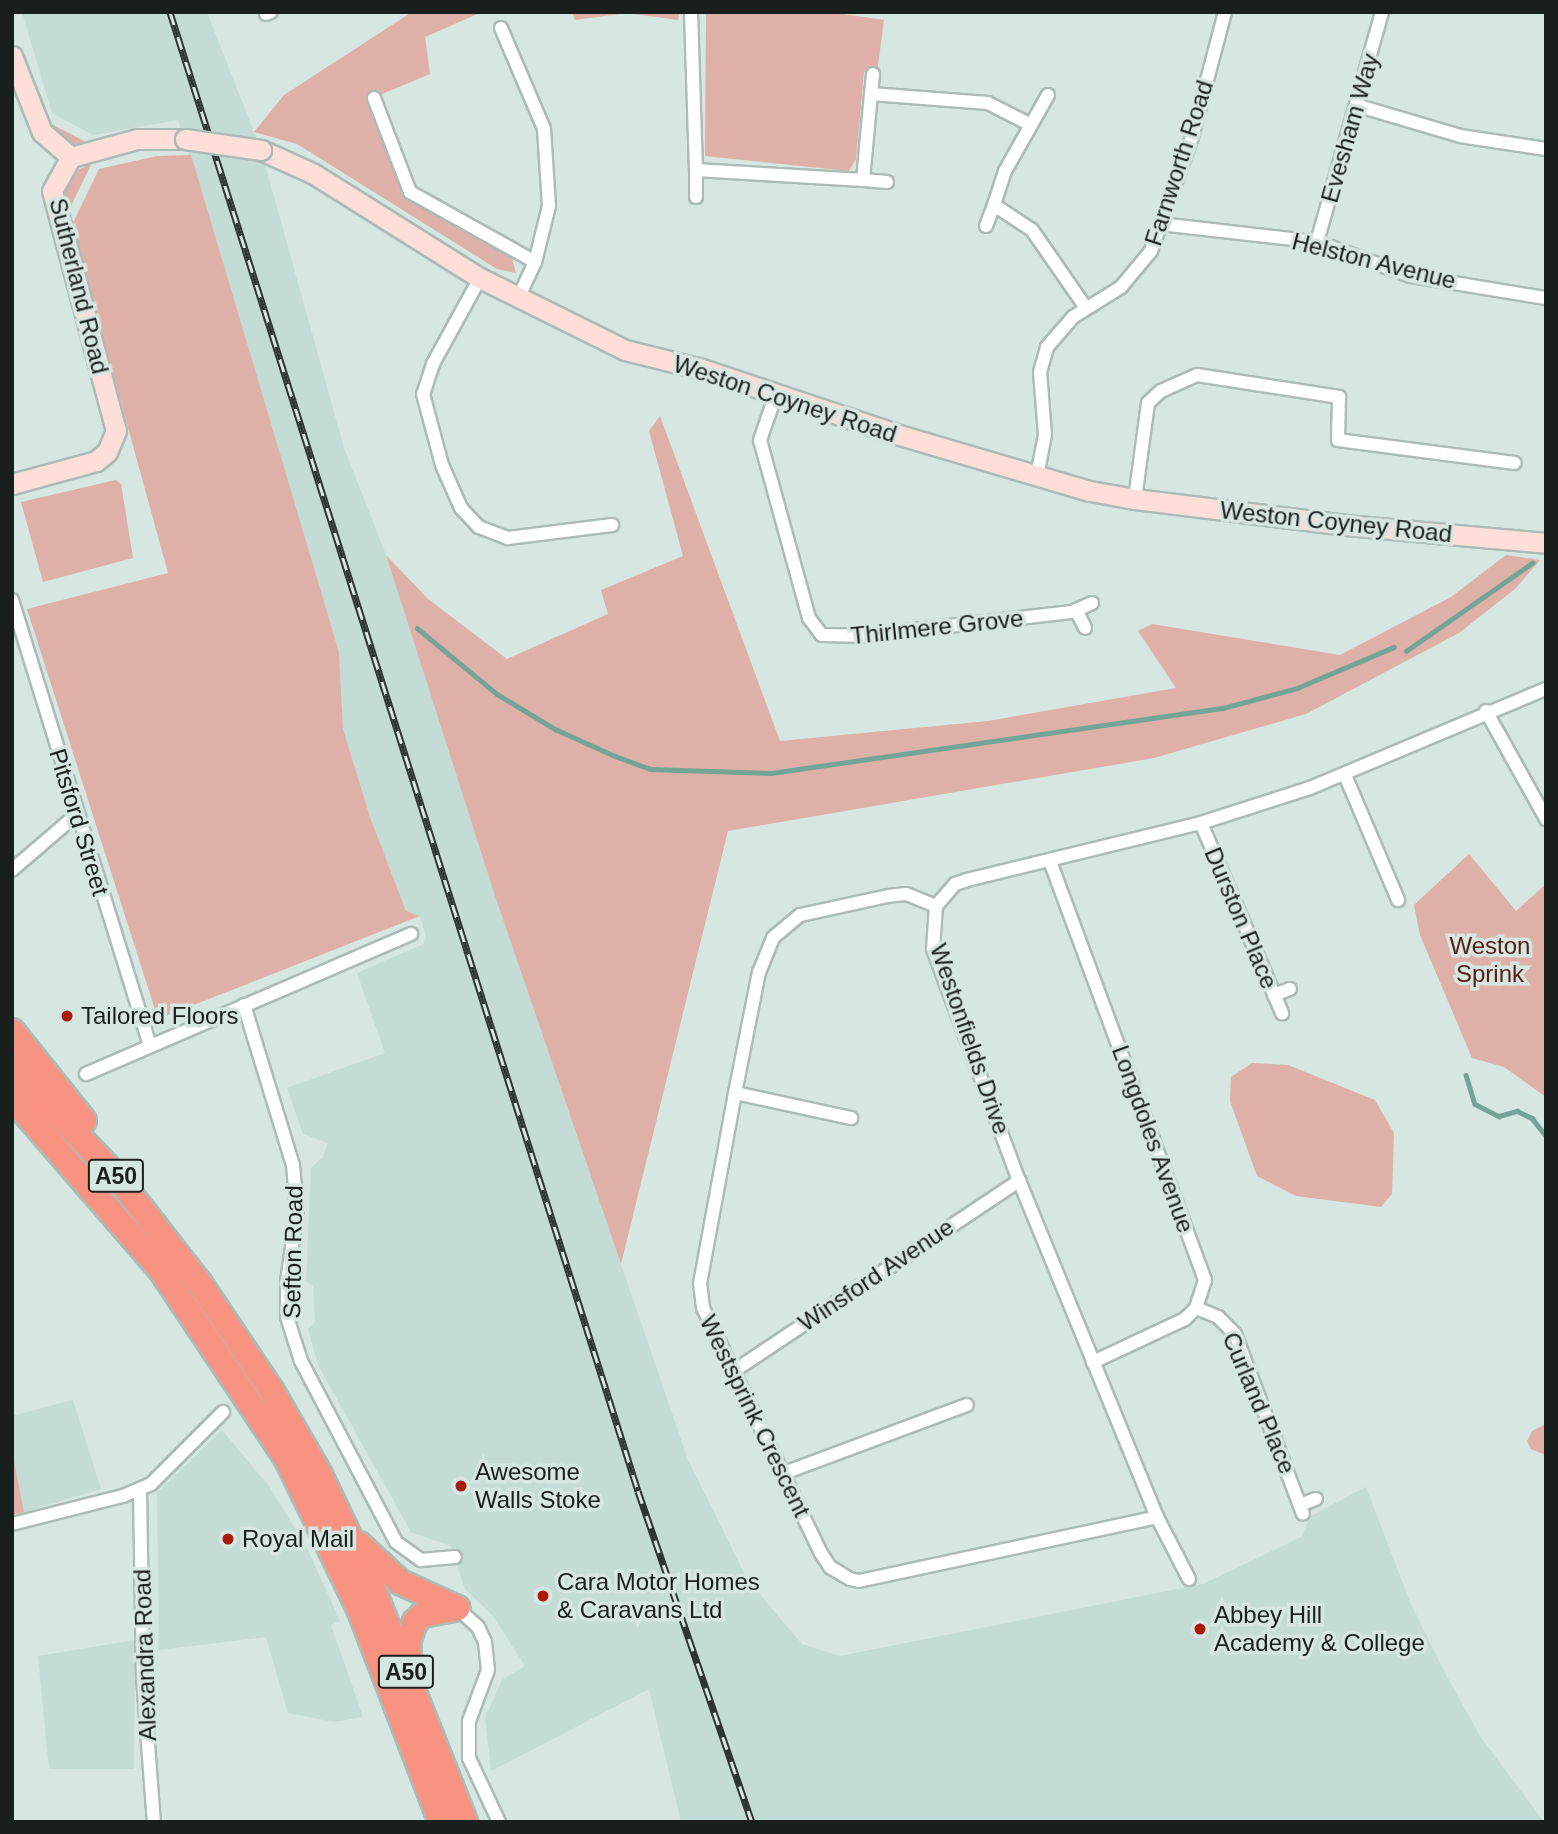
<!DOCTYPE html>
<style>
body{margin:0}
#map{position:relative;width:1558px;height:1834px;overflow:hidden;background:#d6e6e1;font-family:Helvetica,sans-serif}
div>[style]{position:absolute}
[style*='--x']{left:calc(var(--x)*1px);top:calc(var(--y)*1px);width:calc(var(--w)*1px);rotate:calc(var(--a)*1deg)}
.built>*{inset:0;background:#c3dcd5}
.green>*{inset:0;background:#dfb0a7}
.stream>*{height:4.5px;margin:-2.25px;padding:0 2.25px;transform-origin:2.25px;border-radius:2.25px;background:#72a598}
.roads{filter:drop-shadow(2px 0 #abbbb7) drop-shadow(-2px 0 #abbbb7) drop-shadow(0 2px #abbbb7) drop-shadow(0 -2px #abbbb7)}
.street>*{height:12px;margin:-6px;padding:0 6px;transform-origin:6px;border-radius:6px;background:#fff}
.secondary>*{height:19px;margin:-9.5px;padding:0 9.5px;transform-origin:9.5px;border-radius:9.5px;background:#fdded9}
.highway>*{height:24px;margin:-12px;padding:0 12px;transform-origin:12px;border-radius:12px;background:#f89281}
.rail>*{height:7px;margin-top:-3.5px;transform-origin:0;background:repeating-linear-gradient(90deg,#d6e6e1 0 13px,#2e3533 0 26px);box-sizing:border-box;border-block:2px solid #2e3533}
.bridges{filter:drop-shadow(2px 0 #abbbb7) drop-shadow(-2px 0 #abbbb7) drop-shadow(0 2px #abbbb7) drop-shadow(0 -2px #abbbb7)}
.secondary-bridge>*{height:19px;margin:-9.5px;padding:0 9.5px;transform-origin:9.5px;border-radius:9.5px;background:#fdded9}
.dots>*{width:19px;height:19px;translate:-50% -50%;box-sizing:border-box;border:4px solid #d6e6e1;border-radius:50%}
span{translate:-50% -50%;white-space:nowrap;text-align:center;line-height:1.15;-webkit-text-stroke:7px #d6e6e1;paint-order:stroke}
.shield-label span{padding:2px 5px;background:#d6e6e1;border:2px solid;border-radius:5px;-webkit-text-stroke-width:0}
.shield-label{font-size:23px;color:#191f1d;font-weight:700}
.street-label{font-size:24px;color:#191f1d}
.park-label{font-size:24px;color:#571d15}
.poi-label{font-size:24px;color:#191f1d}
.left{translate:0 -50%;text-align:left}
.frame{position:absolute;inset:0;border:14px solid #191f1d;pointer-events:none}
</style>
<div id="map">
<div class="built">
<div style="clip-path:polygon(22px 12px,207px 12px,261px 150px,344px 448px,386px 555px,495px 896px,688px 1460px,747px 1579px,802px 1644px,840px 1656px,1203px 1584px,1301px 1537px,1311px 1516px,1366px 1487px,1410px 1602px,1444px 1671px,1480px 1736px,1544px 1822px,681px 1822px,649px 1689px,491px 1771px,485px 1718px,502px 1680px,525px 1666px,493px 1616px,465px 1589px,451px 1546px,411px 1532px,318px 1365px,308px 1329px,315px 1322px,313px 1286px,306px 1281px,311px 1168px,323px 1157px,328px 1143px,303px 1134px,287px 1088px,385px 1053px,357px 973px,423px 944px,426px 936px,420px 916px,406px 911px,370px 817px,343px 729px,339px 652px,178px 120px,93px 135px,52px 113px)"></div>
<div style="clip-path:polygon(73px 1400px,101px 1489px,24px 1512px,12px 1450px,12px 1416px)"></div>
<div style="clip-path:polygon(222px 1430px,269px 1486px,308px 1550px,340px 1621px,331px 1625px,363px 1717px,334px 1722px,288px 1713px,266px 1637px,159px 1650px,157px 1493px)"></div>
<div style="clip-path:polygon(135px 1640px,134px 1769px,49px 1769px,38px 1656px)"></div>
</div>
<div class="green">
<div style="clip-path:polygon(412px 12px,482px 12px,425px 37px,430px 74px,375px 97px,410px 192px,509px 247px,516px 273px,497px 269px,297px 144px,254px 132px,284px 95px)"></div>
<div style="clip-path:polygon(572px 12px,679px 12px,678px 20px,627px 13px,575px 20px)"></div>
<div style="clip-path:polygon(706px 12px,830px 12px,884px 20px,877px 73px,864px 72px,856px 159px,849px 171px,705px 156px)"></div>
<div style="clip-path:polygon(36px 116px,88px 143px,71px 146px)"></div>
<div style="clip-path:polygon(191px 155px,339px 652px,343px 729px,370px 817px,406px 911px,420px 916px,158px 1019px,27px 609px,168px 573px,93px 300px,69px 231px,99px 169px,157px 156px)"></div>
<div style="clip-path:polygon(91px 164px,90px 167px,65px 218px,63px 194px,71px 173px)"></div>
<div style="clip-path:polygon(660px 416px,780px 741px,988px 721px,1176px 688px,1138px 631px,1152px 624px,1340px 655px,1451px 597px,1506px 555px,1540px 560px,1515px 589px,1459px 633px,1306px 714px,1154px 758px,728px 831px,621px 1264px,495px 896px,386px 555px,428px 599px,507px 659px,608px 614px,601px 590px,683px 556px,649px 431px)"></div>
<div style="clip-path:polygon(116px 480px,121px 484px,133px 558px,43px 582px,21px 502px)"></div>
<div style="clip-path:polygon(1469px 854px,1516px 911px,1546px 884px,1546px 1097px,1504px 1067px,1472px 1058px,1420px 935px,1414px 905px)"></div>
<div style="clip-path:polygon(1252px 1063px,1288px 1065px,1375px 1100px,1394px 1133px,1392px 1194px,1381px 1207px,1296px 1196px,1257px 1176px,1230px 1101px,1231px 1077px)"></div>
<div style="clip-path:polygon(1546px 1424px,1546px 1455px,1531px 1449px,1527px 1441px,1532px 1431px)"></div>
<div style="clip-path:polygon(12px 1450px,24px 1512px,12px 1515px)"></div>
</div>
<div class="stream">
<div style="--x:417;--y:628;--w:104;--a:39.5"></div>
<div style="--x:497;--y:694;--w:68;--a:31.1"></div>
<div style="--x:555;--y:729;--w:66;--a:24.2"></div>
<div style="--x:615;--y:756;--w:37;--a:20"></div>
<div style="--x:650;--y:769;--w:121;--a:1.9"></div>
<div style="--x:771;--y:773;--w:457;--a:-8.2"></div>
<div style="--x:1223;--y:708;--w:77;--a:-15.1"></div>
<div style="--x:1297;--y:688;--w:105;--a:-22.9"></div>
<div style="--x:1406;--y:651;--w:154;--a:-34.9"></div>
<div style="--x:1466;--y:1075;--w:30;--a:73"></div>
<div style="--x:1475;--y:1104;--w:27;--a:27"></div>
<div style="--x:1499;--y:1116;--w:19;--a:-16"></div>
<div style="--x:1517;--y:1111;--w:17;--a:25"></div>
<div style="--x:1532;--y:1118;--w:23;--a:52"></div>
</div>
<div class="roads">
<div class="street">
<div style="--x:691;--y:12;--w:158;--a:88.2"></div>
<div style="--x:696;--y:170;--w:167;--a:3.4"></div>
<div style="--x:863;--y:180;--w:86;--a:-84.7"></div>
<div style="--x:871;--y:94;--w:117;--a:4.4"></div>
<div style="--x:988;--y:103;--w:46;--a:27.1"></div>
<div style="--x:266;--y:14;--w:5;--a:-22"></div>
<div style="--x:501;--y:28;--w:110;--a:66.9"></div>
<div style="--x:544;--y:129;--w:77;--a:86.3"></div>
<div style="--x:549;--y:206;--w:58;--a:104"></div>
<div style="--x:535;--y:262;--w:40;--a:115"></div>
<div style="--x:871;--y:94;--w:20;--a:-84"></div>
<div style="--x:1048;--y:95;--w:87;--a:119.5"></div>
<div style="--x:1005;--y:171;--w:36;--a:108"></div>
<div style="--x:994;--y:205;--w:45;--a:33.3"></div>
<div style="--x:1032;--y:230;--w:95;--a:55.3"></div>
<div style="--x:374;--y:98;--w:101;--a:69"></div>
<div style="--x:410;--y:192;--w:143;--a:29.2"></div>
<div style="--x:1359;--y:106;--w:105;--a:16.5"></div>
<div style="--x:1460;--y:136;--w:87;--a:8.6"></div>
<div style="--x:863;--y:180;--w:24;--a:5"></div>
<div style="--x:696;--y:197;--w:27;--a:-90"></div>
<div style="--x:1160;--y:224;--w:158;--a:6.5"></div>
<div style="--x:1317;--y:242;--w:100;--a:19.9"></div>
<div style="--x:1411;--y:276;--w:137;--a:9.3"></div>
<div style="--x:986;--y:226;--w:22;--a:-69"></div>
<div style="--x:1317;--y:242;--w:239;--a:-74.2"></div>
<div style="--x:480;--y:278;--w:98;--a:118.7"></div>
<div style="--x:433;--y:364;--w:32;--a:108"></div>
<div style="--x:423;--y:394;--w:73;--a:75"></div>
<div style="--x:442;--y:465;--w:47;--a:66.2"></div>
<div style="--x:461;--y:508;--w:26;--a:47"></div>
<div style="--x:479;--y:527;--w:31;--a:21"></div>
<div style="--x:508;--y:538;--w:105;--a:-7.1"></div>
<div style="--x:775;--y:397;--w:46;--a:109.2"></div>
<div style="--x:760;--y:440;--w:185;--a:74.6"></div>
<div style="--x:809;--y:618;--w:21;--a:53"></div>
<div style="--x:822;--y:635;--w:39;--a:1"></div>
<div style="--x:861;--y:636;--w:212;--a:-6.5"></div>
<div style="--x:1072;--y:612;--w:22;--a:-24"></div>
<div style="--x:1037;--y:476;--w:42;--a:-79"></div>
<div style="--x:1045;--y:435;--w:63;--a:-94.5"></div>
<div style="--x:1040;--y:372;--w:26;--a:-74"></div>
<div style="--x:1047;--y:347;--w:40;--a:-49"></div>
<div style="--x:1073;--y:317;--w:57;--a:-32"></div>
<div style="--x:1121;--y:287;--w:47;--a:-50.2"></div>
<div style="--x:1151;--y:251;--w:121;--a:-70.2"></div>
<div style="--x:1192;--y:137;--w:129;--a:-75.2"></div>
<div style="--x:1135;--y:499;--w:97;--a:-82.3"></div>
<div style="--x:1148;--y:403;--w:18;--a:-43"></div>
<div style="--x:1161;--y:391;--w:39;--a:-24"></div>
<div style="--x:1197;--y:375;--w:144;--a:8.8"></div>
<div style="--x:1339;--y:397;--w:43;--a:91.3"></div>
<div style="--x:1338;--y:440;--w:178;--a:7.4"></div>
<div style="--x:12;--y:600;--w:464;--a:72.8"></div>
<div style="--x:1076;--y:610;--w:20;--a:63"></div>
<div style="--x:1486;--y:711;--w:124;--a:60.9"></div>
<div style="--x:1345;--y:775;--w:136;--a:67"></div>
<div style="--x:1201;--y:823;--w:207;--a:66.9"></div>
<div style="--x:1050;--y:861;--w:447;--a:69.7"></div>
<div style="--x:1205;--y:1280;--w:29;--a:108"></div>
<div style="--x:1196;--y:1308;--w:16;--a:135"></div>
<div style="--x:1185;--y:1319;--w:102;--a:154.9"></div>
<div style="--x:12;--y:870;--w:84;--a:-40.7"></div>
<div style="--x:936;--y:906;--w:32;--a:-158"></div>
<div style="--x:906;--y:894;--w:18;--a:174"></div>
<div style="--x:888;--y:896;--w:90;--a:167.8"></div>
<div style="--x:800;--y:915;--w:35;--a:140"></div>
<div style="--x:773;--y:938;--w:37;--a:112"></div>
<div style="--x:759;--y:972;--w:123;--a:101.2"></div>
<div style="--x:735;--y:1093;--w:193;--a:100.4"></div>
<div style="--x:700;--y:1283;--w:25;--a:83"></div>
<div style="--x:703;--y:1308;--w:272;--a:64.3"></div>
<div style="--x:821;--y:1553;--w:17;--a:57"></div>
<div style="--x:830;--y:1567;--w:23;--a:31"></div>
<div style="--x:850;--y:1579;--w:9;--a:13"></div>
<div style="--x:859;--y:1581;--w:305;--a:-12.1"></div>
<div style="--x:1274;--y:995;--w:17;--a:-21"></div>
<div style="--x:244;--y:1005;--w:167;--a:73"></div>
<div style="--x:293;--y:1165;--w:46;--a:85"></div>
<div style="--x:297;--y:1211;--w:72;--a:98"></div>
<div style="--x:287;--y:1282;--w:35;--a:90"></div>
<div style="--x:287;--y:1317;--w:46;--a:72.3"></div>
<div style="--x:301;--y:1361;--w:204;--a:62.3"></div>
<div style="--x:396;--y:1542;--w:31;--a:36"></div>
<div style="--x:421;--y:1560;--w:34;--a:-5"></div>
<div style="--x:86;--y:1074;--w:354;--a:-23.3"></div>
<div style="--x:735;--y:1093;--w:119;--a:12.2"></div>
<div style="--x:1196;--y:1308;--w:24;--a:22"></div>
<div style="--x:1218;--y:1317;--w:24;--a:45"></div>
<div style="--x:1235;--y:1334;--w:192;--a:69.3"></div>
<div style="--x:734;--y:1371;--w:343;--a:-33.7"></div>
<div style="--x:784;--y:1473;--w:195;--a:-20.4"></div>
<div style="--x:140;--y:1489;--w:188;--a:89.1"></div>
<div style="--x:143;--y:1677;--w:145;--a:85.7"></div>
<div style="--x:1300;--y:1505;--w:17;--a:-21"></div>
<div style="--x:12;--y:1524;--w:114;--a:-14.2"></div>
<div style="--x:123;--y:1496;--w:30;--a:-23"></div>
<div style="--x:151;--y:1484;--w:102;--a:-45"></div>
<div style="--x:1189;--y:1579;--w:70;--a:-117.3"></div>
<div style="--x:1157;--y:1517;--w:363;--a:-112.3"></div>
<div style="--x:1019;--y:1181;--w:247;--a:-110.3"></div>
<div style="--x:933;--y:949;--w:43;--a:-86"></div>
<div style="--x:936;--y:906;--w:29;--a:-49"></div>
<div style="--x:955;--y:884;--w:13;--a:-18"></div>
<div style="--x:967;--y:880;--w:241;--a:-13.7"></div>
<div style="--x:1201;--y:823;--w:114;--a:-17.8"></div>
<div style="--x:1310;--y:788;--w:256;--a:-22.8"></div>
<div style="--x:457;--y:1608;--w:28;--a:42"></div>
<div style="--x:478;--y:1627;--w:17;--a:65"></div>
<div style="--x:485;--y:1642;--w:28;--a:84"></div>
<div style="--x:488;--y:1670;--w:54;--a:110.4"></div>
<div style="--x:469;--y:1721;--w:37;--a:90"></div>
<div style="--x:469;--y:1758;--w:71;--a:64.9"></div>
</div>
<div class="secondary">
<div style="--x:12;--y:56;--w:82;--a:68.5"></div>
<div style="--x:42;--y:132;--w:38;--a:41"></div>
<div style="--x:261;--y:150;--w:58;--a:24.4"></div>
<div style="--x:314;--y:174;--w:196;--a:32.1"></div>
<div style="--x:480;--y:278;--w:162;--a:26.4"></div>
<div style="--x:625;--y:350;--w:79;--a:13.9"></div>
<div style="--x:702;--y:369;--w:205;--a:18.5"></div>
<div style="--x:896;--y:434;--w:202;--a:16.4"></div>
<div style="--x:1090;--y:491;--w:46;--a:10.1"></div>
<div style="--x:1135;--y:499;--w:213;--a:7"></div>
<div style="--x:1346;--y:525;--w:201;--a:5.1"></div>
<div style="--x:71;--y:157;--w:68;--a:-15.3"></div>
<div style="--x:137;--y:139;--w:48;--a:0"></div>
<div style="--x:12;--y:484;--w:87;--a:-15.3"></div>
<div style="--x:96;--y:461;--w:14;--a:-39"></div>
<div style="--x:107;--y:452;--w:23;--a:-67"></div>
<div style="--x:116;--y:431;--w:248;--a:-104.9"></div>
<div style="--x:52;--y:191;--w:39;--a:-61"></div>
</div>
<div class="highway">
<div style="--x:12;--y:1031;--w:115;--a:51.3"></div>
<div style="--x:12;--y:1066;--w:151;--a:46.6"></div>
<div style="--x:116;--y:1176;--w:137;--a:52.1"></div>
<div style="--x:200;--y:1284;--w:128;--a:56.2"></div>
<div style="--x:271;--y:1390;--w:98;--a:60"></div>
<div style="--x:320;--y:1475;--w:110;--a:64.6"></div>
<div style="--x:367;--y:1574;--w:267;--a:68.4"></div>
<div style="--x:12;--y:1098;--w:228;--a:49.1"></div>
<div style="--x:161;--y:1270;--w:227;--a:56.3"></div>
<div style="--x:287;--y:1459;--w:169;--a:64.3"></div>
<div style="--x:360;--y:1611;--w:226;--a:69"></div>
<div style="--x:359;--y:1544;--w:56;--a:42.8"></div>
<div style="--x:400;--y:1582;--w:63;--a:24.5"></div>
<div style="--x:410;--y:1666;--w:24;--a:-95"></div>
<div style="--x:408;--y:1642;--w:21;--a:-71"></div>
<div style="--x:415;--y:1622;--w:10;--a:-45"></div>
<div style="--x:422;--y:1615;--w:36;--a:-11"></div>
</div>
</div>
<div class="rail">
<div style="--x:170;--y:12;--w:1551;--a:72.44"></div>
<div style="--x:638;--y:1491;--w:350;--a:71"></div>
</div>
<div class="bridges">
<div class="secondary-bridge">
<div style="--x:185;--y:139;--w:77;--a:8.2"></div>
</div>
</div>
<div class="dots">
<div style="left:67px;top:1016px;background:#ab1b09"></div>
<div style="left:461px;top:1486px;background:#ab1b09"></div>
<div style="left:228px;top:1539px;background:#ab1b09"></div>
<div style="left:543px;top:1596px;background:#ab1b09"></div>
<div style="left:1200px;top:1629px;background:#ab1b09"></div>
</div>
<div class="shield-label">
<span style="left:116px;top:1176px">A50</span>
<span style="left:406px;top:1672px">A50</span>
</div>
<div class="street-label">
<span style="left:1350px;top:128px;rotate:-74deg">Evesham Way</span>
<span style="left:1179px;top:163px;rotate:-72deg">Farnworth Road</span>
<span style="left:1374px;top:261px;rotate:14deg">Helston Avenue</span>
<span style="left:79px;top:286px;rotate:76deg">Sutherland Road</span>
<span style="left:785px;top:399px;rotate:18deg">Weston Coyney Road</span>
<span style="left:1336px;top:522px;rotate:6deg">Weston Coyney Road</span>
<span style="left:937px;top:627px;rotate:-6deg">Thirlmere Grove</span>
<span style="left:79px;top:822px;rotate:73deg">Pitsford Street</span>
<span style="left:1241px;top:918px;rotate:67deg">Durston Place</span>
<span style="left:970px;top:1039px;rotate:71deg">Westonfields Drive</span>
<span style="left:1153px;top:1139px;rotate:70deg">Longdoles Avenue</span>
<span style="left:293px;top:1252px;rotate:-89deg">Sefton Road</span>
<span style="left:876px;top:1275px;rotate:-34deg">Winsford Avenue</span>
<span style="left:1259px;top:1403px;rotate:67deg">Curland Place</span>
<span style="left:755px;top:1416px;rotate:64deg">Westsprink Crescent</span>
<span style="left:145px;top:1655px;rotate:-92deg">Alexandra Road</span>
</div>
<div class="park-label">
<span style="left:1490px;top:960px">Weston<br>Sprink</span>
</div>
<div class="poi-label">
<span class="left" style="left:81px;top:1016px">Tailored Floors</span>
<span class="left" style="left:475px;top:1486px">Awesome<br>Walls Stoke</span>
<span class="left" style="left:242px;top:1539px">Royal Mail</span>
<span class="left" style="left:557px;top:1596px">Cara Motor Homes<br>&amp; Caravans Ltd</span>
<span class="left" style="left:1214px;top:1629px">Abbey Hill<br>Academy &amp; College</span>
</div>
<div class="frame"></div>
</div>
